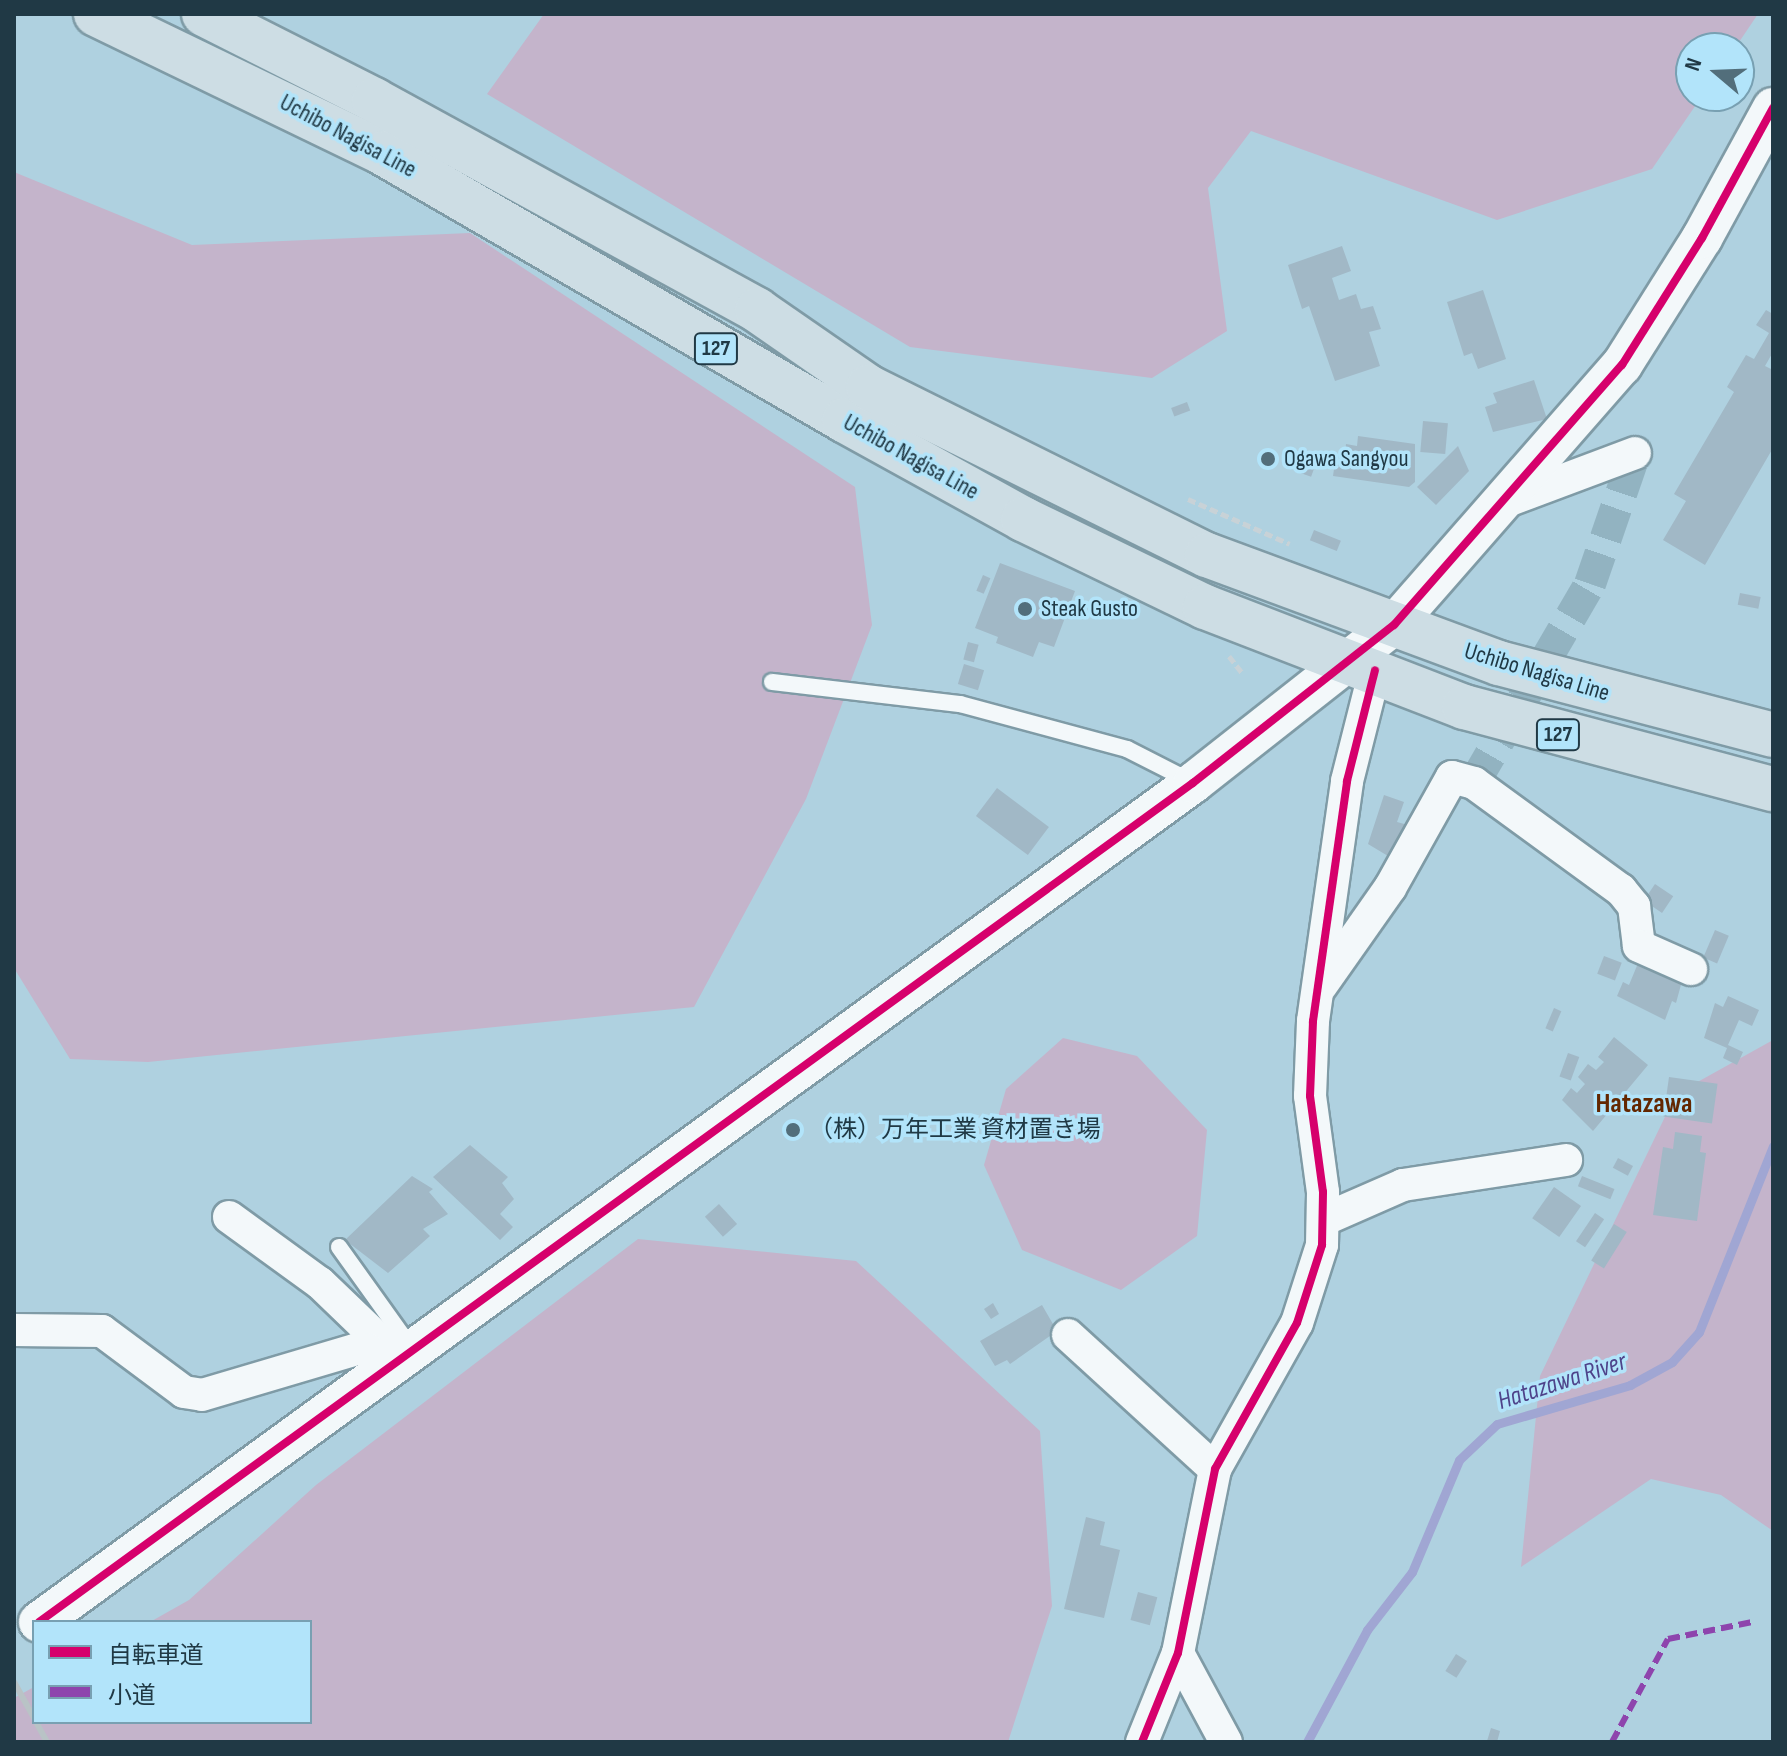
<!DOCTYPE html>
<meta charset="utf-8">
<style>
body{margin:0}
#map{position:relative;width:1787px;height:1756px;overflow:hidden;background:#afd1e0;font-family:"Sofia Sans Condensed","Noto Sans JP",sans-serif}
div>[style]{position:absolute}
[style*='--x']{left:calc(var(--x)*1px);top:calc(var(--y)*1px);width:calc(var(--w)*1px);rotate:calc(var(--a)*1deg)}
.green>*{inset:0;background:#c4b4cb}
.stream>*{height:9px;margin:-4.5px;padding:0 4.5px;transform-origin:4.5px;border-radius:4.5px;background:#a0a6d3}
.building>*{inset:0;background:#a1b8c6;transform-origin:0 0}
.minor-tunnel>*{height:32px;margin-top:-16px;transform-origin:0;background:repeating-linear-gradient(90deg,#92b3c1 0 32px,transparent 0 48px)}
.path>*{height:5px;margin-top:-2.5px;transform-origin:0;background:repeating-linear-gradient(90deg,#c8d2d7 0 8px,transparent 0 12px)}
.roads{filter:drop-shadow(2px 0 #7f9ba6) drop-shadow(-2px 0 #7f9ba6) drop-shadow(0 2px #7f9ba6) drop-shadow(0 -2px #7f9ba6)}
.service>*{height:16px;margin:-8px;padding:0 8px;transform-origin:8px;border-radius:8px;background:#f3f8fa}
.minor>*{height:32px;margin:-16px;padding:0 16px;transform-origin:16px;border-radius:16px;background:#f3f8fa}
.tertiary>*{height:40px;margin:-20px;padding:0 20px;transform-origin:20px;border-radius:20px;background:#f3f8fa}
.trunk>*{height:44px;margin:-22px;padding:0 22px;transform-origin:22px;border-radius:22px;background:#cddde4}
.rail>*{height:6px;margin:-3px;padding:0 3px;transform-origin:3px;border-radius:3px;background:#b9c3c6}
.quiet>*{height:6px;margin-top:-3px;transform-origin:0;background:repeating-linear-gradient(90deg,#8e44ad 0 12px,transparent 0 18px)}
.cycleway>*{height:8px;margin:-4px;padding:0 4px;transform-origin:4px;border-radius:4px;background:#d6006c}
.dots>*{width:22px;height:22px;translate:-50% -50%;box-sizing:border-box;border:4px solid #b2e4fa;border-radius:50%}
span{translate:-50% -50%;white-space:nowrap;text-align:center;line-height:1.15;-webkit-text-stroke:7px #b2e4fa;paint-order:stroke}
.shield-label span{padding:2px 6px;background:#b2e4fa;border:2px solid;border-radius:6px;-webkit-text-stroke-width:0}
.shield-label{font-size:22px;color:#203945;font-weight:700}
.street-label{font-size:24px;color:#203945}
.poi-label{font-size:24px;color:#203945}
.left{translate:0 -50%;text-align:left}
.water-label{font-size:26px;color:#4e438a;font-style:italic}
.quarter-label{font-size:28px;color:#632700;font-weight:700}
.frame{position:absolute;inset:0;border:16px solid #203945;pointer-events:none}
.legend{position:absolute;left:32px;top:1620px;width:280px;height:104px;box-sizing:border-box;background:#b2e4fa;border:2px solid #78a0b2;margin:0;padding:10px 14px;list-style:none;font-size:24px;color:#203945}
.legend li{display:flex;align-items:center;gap:16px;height:40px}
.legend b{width:40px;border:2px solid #78a0b2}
.north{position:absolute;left:1675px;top:32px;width:80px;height:80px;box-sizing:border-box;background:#b2e4fa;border:2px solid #78a0b2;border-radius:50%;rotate:289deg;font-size:22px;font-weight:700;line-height:32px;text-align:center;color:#203945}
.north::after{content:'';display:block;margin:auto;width:28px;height:36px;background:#526e7b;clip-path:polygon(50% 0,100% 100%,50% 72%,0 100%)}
</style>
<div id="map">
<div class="green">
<div style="clip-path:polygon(544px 14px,1758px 14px,1735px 48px,1691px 48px,1691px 96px,1702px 96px,1652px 169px,1497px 220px,1251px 131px,1208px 188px,1227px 331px,1152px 378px,910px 347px,487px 94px)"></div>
<div style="clip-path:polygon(14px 172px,192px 245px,470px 233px,855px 487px,872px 625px,806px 799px,694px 1007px,148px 1062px,70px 1059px,14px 968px)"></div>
<div style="clip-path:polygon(1063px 1038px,1137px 1056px,1207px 1130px,1197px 1236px,1121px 1290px,1022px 1250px,984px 1165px,1006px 1089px)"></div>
<div style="clip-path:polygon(1773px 1040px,1773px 1531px,1721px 1495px,1651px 1479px,1521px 1567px,1540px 1376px,1676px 1094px)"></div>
<div style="clip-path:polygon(638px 1239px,856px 1261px,1040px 1431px,1052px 1606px,1008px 1742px,14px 1742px,14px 1698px,34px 1687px,34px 1722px,310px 1722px,310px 1622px,150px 1622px,189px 1600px,316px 1485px)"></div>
</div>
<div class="stream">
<div style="--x:1307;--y:1742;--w:127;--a:-61.8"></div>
<div style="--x:1367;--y:1630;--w:73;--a:-52.2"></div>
<div style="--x:1412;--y:1572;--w:121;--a:-67.2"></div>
<div style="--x:1459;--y:1460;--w:52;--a:-43.5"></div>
<div style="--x:1497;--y:1424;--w:139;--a:-16.3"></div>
<div style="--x:1630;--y:1385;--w:48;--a:-28.7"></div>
<div style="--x:1672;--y:1362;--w:40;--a:-48"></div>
<div style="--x:1699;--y:1332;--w:200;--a:-68.3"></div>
</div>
<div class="building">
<div style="clip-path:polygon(1342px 246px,1351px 271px,1332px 278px,1339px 300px,1356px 294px,1361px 309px,1373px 306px,1381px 329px,1369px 332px,1380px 366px,1335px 381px,1309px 306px,1302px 309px,1288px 265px)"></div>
<div style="clip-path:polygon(1483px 290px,1506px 359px,1478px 369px,1472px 353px,1464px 356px,1447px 302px)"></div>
<div style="clip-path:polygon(1766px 310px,1773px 314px,1773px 352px,1765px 366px,1773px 370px,1773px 448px,1705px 565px,1663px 540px,1686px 501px,1674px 494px,1734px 392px,1727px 387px,1746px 355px,1754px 359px,1769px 333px,1756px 325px)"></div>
<div style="clip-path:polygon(1534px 380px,1547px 419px,1493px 432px,1485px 407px,1497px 403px,1493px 393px)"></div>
<div style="left:1187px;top:402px;width:9px;height:17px;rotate:69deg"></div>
<div style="left:1423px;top:421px;width:25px;height:31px;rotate:5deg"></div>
<div style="clip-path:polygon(1358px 436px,1415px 444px,1415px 482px,1409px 487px,1333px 476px,1335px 462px,1344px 463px,1346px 444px,1357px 446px)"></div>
<div style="clip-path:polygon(1458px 446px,1469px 471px,1436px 505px,1417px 487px)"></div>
<div style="left:1307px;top:453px;width:12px;height:21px;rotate:20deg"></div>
<div style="left:1314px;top:530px;width:29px;height:11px;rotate:22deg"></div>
<div style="clip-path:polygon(1000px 563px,1075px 591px,1054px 647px,1039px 642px,1033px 657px,996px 643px,998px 637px,975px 628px)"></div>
<div style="left:983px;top:575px;width:8px;height:17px;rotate:23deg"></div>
<div style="left:1740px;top:593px;width:21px;height:12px;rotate:11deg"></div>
<div style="left:968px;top:642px;width:11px;height:18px;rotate:15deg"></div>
<div style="left:964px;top:664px;width:21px;height:21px;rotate:17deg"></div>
<div style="left:997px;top:788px;width:65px;height:35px;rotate:37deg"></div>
<div style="clip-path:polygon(1384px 795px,1404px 802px,1397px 822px,1408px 825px,1393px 859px,1368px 844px)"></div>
<div style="left:1655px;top:884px;width:22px;height:20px;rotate:34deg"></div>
<div style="left:1715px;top:930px;width:15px;height:30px;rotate:23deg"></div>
<div style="left:1604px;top:956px;width:19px;height:19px;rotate:21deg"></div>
<div style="clip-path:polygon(1641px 956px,1685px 970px,1676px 1003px,1672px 1001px,1665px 1020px,1617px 996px,1623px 982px,1629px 985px)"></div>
<div style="clip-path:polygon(1728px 996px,1759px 1010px,1752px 1026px,1739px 1020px,1728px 1045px,1743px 1052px,1737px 1065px,1723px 1058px,1727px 1048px,1704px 1038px,1715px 1003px,1723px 1007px)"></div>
<div style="left:1554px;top:1008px;width:8px;height:22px;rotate:23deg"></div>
<div style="clip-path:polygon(1614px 1037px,1648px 1065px,1593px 1131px,1562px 1100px,1571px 1088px,1577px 1093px,1585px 1084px,1578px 1077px,1588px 1064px,1596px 1070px,1604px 1062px,1598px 1057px)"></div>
<div style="left:1568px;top:1053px;width:12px;height:25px;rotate:20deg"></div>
<div style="left:1669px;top:1077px;width:49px;height:40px;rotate:8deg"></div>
<div style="clip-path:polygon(1675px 1132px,1702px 1136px,1700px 1152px,1706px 1153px,1697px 1221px,1653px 1215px,1663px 1147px,1673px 1149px)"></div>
<div style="clip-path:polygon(470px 1145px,508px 1177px,502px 1183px,514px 1199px,500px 1214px,513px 1227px,500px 1240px,433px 1177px)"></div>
<div style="left:1618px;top:1158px;width:17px;height:11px;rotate:28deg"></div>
<div style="clip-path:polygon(412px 1176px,433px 1189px,429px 1192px,448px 1214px,423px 1229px,430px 1236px,388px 1273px,345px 1240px)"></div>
<div style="left:1582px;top:1176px;width:35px;height:11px;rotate:22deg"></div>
<div style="left:1554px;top:1187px;width:33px;height:38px;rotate:35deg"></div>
<div style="left:719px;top:1204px;width:27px;height:19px;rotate:48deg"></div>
<div style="left:1595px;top:1213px;width:11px;height:34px;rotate:34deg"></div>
<div style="left:1614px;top:1224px;width:15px;height:43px;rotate:32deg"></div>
<div style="clip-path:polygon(993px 1303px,999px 1314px,991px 1319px,984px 1309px)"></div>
<div style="clip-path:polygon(1042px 1305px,1057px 1331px,1010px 1364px,1007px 1360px,995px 1366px,980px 1341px)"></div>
<div style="clip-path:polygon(1086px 1517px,1105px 1522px,1100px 1545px,1120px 1550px,1104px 1618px,1064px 1609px)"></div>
<div style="left:1138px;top:1592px;width:20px;height:29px;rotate:15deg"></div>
<div style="left:1456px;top:1654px;width:13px;height:20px;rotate:32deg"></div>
<div style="clip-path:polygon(1491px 1728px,1500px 1731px,1497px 1742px,1487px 1741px)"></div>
</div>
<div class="minor-tunnel">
<div style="--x:1474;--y:783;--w:230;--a:-59.8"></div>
<div style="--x:1590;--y:584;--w:139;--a:-71"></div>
</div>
<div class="path">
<div style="--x:1188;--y:499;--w:111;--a:23.8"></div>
<div style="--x:1229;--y:656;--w:23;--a:52"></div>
</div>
<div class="roads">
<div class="service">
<div style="--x:772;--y:682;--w:189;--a:6.7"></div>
<div style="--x:960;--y:704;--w:173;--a:15.1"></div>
<div style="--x:1127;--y:749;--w:73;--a:26.9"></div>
<div style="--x:339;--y:1247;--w:125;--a:54.4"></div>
</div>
<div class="minor">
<div style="--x:1502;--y:503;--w:142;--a:-20.6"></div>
<div style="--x:1321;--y:986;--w:120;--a:-54.9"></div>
<div style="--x:1390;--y:888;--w:127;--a:-60.8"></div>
<div style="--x:1452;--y:777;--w:23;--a:15"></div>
<div style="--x:1474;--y:783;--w:182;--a:36.1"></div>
<div style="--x:1621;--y:890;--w:21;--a:51"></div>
<div style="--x:1634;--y:906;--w:40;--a:82.9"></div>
<div style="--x:1639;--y:946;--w:57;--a:23.9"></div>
<div style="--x:229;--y:1217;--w:112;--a:36"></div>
<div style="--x:320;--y:1283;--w:108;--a:43.9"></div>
<div style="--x:1323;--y:1220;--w:87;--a:-23.6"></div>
<div style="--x:1403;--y:1185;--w:165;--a:-8.7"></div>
<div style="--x:14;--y:1330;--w:88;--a:0.7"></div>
<div style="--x:102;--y:1331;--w:102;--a:36.6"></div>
<div style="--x:184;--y:1392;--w:18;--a:9"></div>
<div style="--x:202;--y:1395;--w:162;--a:-16.5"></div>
<div style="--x:357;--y:1349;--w:10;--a:0"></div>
<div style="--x:367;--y:1349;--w:27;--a:36"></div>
<div style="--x:1068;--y:1335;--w:199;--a:42.4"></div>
<div style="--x:1178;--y:1653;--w:101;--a:61.7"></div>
<div style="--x:1142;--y:1742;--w:96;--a:-68"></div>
<div style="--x:1178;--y:1653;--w:188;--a:-78.6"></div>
<div style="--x:1215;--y:1469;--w:167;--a:-60.7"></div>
<div style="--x:1297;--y:1323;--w:82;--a:-72.2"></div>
<div style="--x:1322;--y:1245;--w:53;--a:-88.9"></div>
<div style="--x:1323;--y:1192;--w:97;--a:-97.7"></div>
<div style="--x:1310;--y:1096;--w:75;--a:-87.7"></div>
<div style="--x:1313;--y:1021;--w:242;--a:-81.9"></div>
<div style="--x:1347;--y:781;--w:114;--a:-75.8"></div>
</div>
<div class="tertiary">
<div style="--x:39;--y:1622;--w:1427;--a:-36.02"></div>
<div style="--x:1193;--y:783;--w:256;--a:-38.2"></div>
<div style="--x:1394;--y:625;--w:346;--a:-48.8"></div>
<div style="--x:1622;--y:365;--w:150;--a:-57.8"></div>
<div style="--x:1702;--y:238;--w:148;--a:-61.4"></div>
</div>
<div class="trunk">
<div style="--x:96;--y:14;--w:319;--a:25.8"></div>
<div style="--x:383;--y:153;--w:533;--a:30.08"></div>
<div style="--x:844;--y:420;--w:205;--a:28.9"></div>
<div style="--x:1023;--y:519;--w:202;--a:25.8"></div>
<div style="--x:1205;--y:607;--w:278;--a:21.1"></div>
<div style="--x:1464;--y:707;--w:320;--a:14.9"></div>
<div style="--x:204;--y:14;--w:191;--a:26.8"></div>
<div style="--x:374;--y:100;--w:437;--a:28.7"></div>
<div style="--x:757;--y:310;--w:135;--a:34.7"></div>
<div style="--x:868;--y:387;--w:378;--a:26.4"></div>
<div style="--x:1207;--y:555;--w:311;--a:20.3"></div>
<div style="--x:1499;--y:663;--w:283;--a:14.7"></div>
</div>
</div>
<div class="rail">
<div style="--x:14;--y:1682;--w:41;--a:60.9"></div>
<div style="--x:36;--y:1722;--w:23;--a:61"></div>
</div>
<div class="quiet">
<div style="--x:1612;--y:1742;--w:117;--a:-61.5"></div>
<div style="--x:1668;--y:1639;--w:86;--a:-11.4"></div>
</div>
<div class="cycleway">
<div style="--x:39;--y:1622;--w:1427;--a:-36.02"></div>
<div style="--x:1193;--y:783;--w:256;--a:-38.2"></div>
<div style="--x:1394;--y:625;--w:346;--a:-48.8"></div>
<div style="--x:1622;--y:365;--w:150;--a:-57.8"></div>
<div style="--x:1702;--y:238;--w:148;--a:-61.4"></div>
<div style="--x:1142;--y:1742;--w:96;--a:-68"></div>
<div style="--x:1178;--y:1653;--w:188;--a:-78.6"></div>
<div style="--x:1215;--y:1469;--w:167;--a:-60.7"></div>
<div style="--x:1297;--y:1323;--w:82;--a:-72.2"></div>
<div style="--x:1322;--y:1245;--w:53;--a:-88.9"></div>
<div style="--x:1323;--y:1192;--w:97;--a:-97.7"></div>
<div style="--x:1310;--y:1096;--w:75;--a:-87.7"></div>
<div style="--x:1313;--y:1021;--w:242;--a:-81.9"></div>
<div style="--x:1347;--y:781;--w:114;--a:-75.8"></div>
</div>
<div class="dots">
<div style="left:1268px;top:459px;background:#526e7b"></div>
<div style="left:1025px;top:609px;background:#526e7b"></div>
<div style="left:793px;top:1130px;background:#526e7b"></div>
</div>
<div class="shield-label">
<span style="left:716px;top:349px">127</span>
<span style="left:1558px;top:735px">127</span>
</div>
<div class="street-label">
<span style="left:348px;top:136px;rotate:28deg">Uchibo Nagisa Line</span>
<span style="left:911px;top:457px;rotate:29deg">Uchibo Nagisa Line</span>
<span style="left:1537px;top:672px;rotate:17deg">Uchibo Nagisa Line</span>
</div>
<div class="poi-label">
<span class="left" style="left:1284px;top:459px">Ogawa Sangyou</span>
<span class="left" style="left:1041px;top:609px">Steak Gusto</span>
<span class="left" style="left:809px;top:1130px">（株）万年工業 資材置き場</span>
</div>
<div class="water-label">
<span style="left:1562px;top:1382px;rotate:-18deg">Hatazawa River</span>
</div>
<div class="quarter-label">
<span style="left:1644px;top:1104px">Hatazawa</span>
</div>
<div class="frame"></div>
<ul class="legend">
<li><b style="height:10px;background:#d6006c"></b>自転車道</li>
<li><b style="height:10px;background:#8e44ad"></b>小道</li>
</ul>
<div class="north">N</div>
</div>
